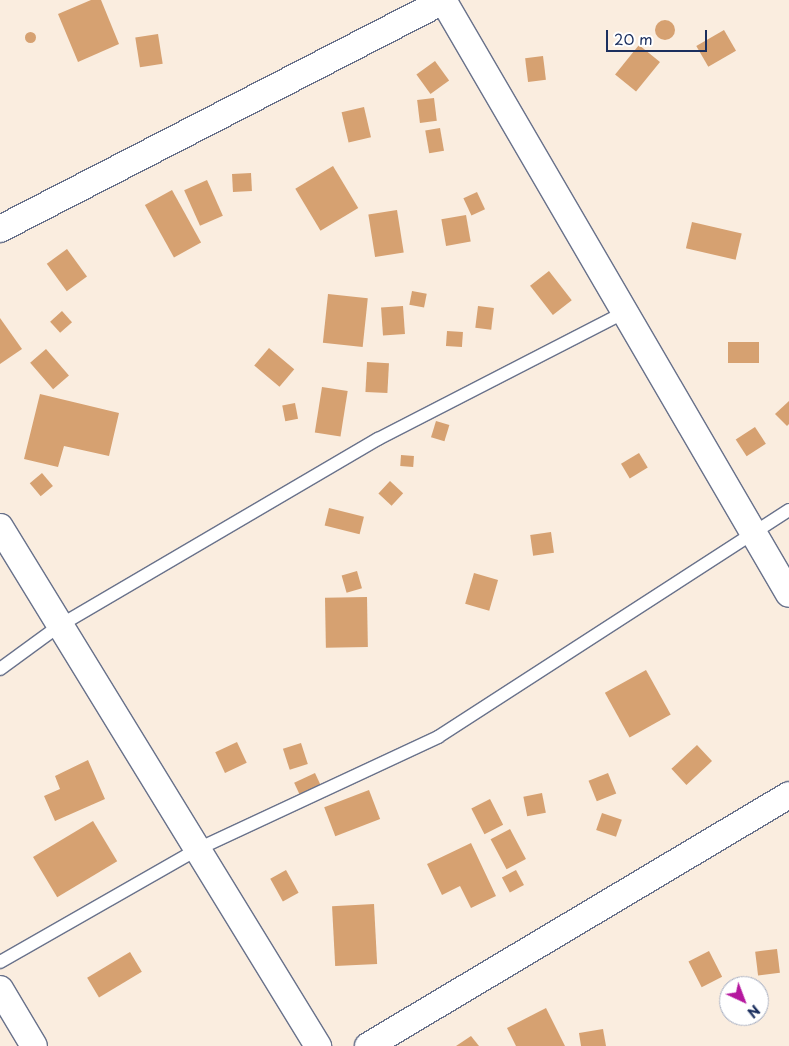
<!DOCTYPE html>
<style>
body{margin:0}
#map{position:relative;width:789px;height:1046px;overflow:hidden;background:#faeddf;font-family:"Playpen Sans",sans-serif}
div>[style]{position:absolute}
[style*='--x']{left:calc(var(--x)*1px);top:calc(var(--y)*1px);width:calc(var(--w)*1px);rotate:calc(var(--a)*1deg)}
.building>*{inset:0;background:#d6a171;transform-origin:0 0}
.round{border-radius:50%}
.roads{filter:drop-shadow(1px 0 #69728b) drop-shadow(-1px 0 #69728b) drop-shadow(0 1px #69728b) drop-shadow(0 -1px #69728b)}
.service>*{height:12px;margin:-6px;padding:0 6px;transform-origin:6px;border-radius:6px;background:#fff}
.minor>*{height:26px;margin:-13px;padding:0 13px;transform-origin:13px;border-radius:13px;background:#fff}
span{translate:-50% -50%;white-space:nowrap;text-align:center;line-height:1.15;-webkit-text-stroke:5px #fff;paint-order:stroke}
.north{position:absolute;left:719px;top:976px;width:50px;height:50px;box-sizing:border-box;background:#fff;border:1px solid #a4acbf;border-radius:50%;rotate:137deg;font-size:14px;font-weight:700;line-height:20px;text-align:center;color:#1b2f5e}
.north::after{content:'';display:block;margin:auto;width:18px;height:22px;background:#b5179e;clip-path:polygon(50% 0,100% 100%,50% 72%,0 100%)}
.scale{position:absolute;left:606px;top:30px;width:101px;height:22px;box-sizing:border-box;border:2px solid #1b2f5e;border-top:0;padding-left:6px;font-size:15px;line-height:18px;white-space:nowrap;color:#1b2f5e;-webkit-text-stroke:4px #fff;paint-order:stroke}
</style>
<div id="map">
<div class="building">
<div style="clip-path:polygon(91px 0,101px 0,119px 44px,78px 62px,58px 14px)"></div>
<div class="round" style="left:655px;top:20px;width:20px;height:20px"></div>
<div style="left:724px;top:30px;width:24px;height:32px;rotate:60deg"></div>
<div class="round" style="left:24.5px;top:31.5px;width:11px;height:11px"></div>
<div style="left:158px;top:34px;width:30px;height:23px;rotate:81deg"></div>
<div style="left:639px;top:45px;width:27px;height:38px;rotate:39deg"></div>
<div style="left:543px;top:56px;width:24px;height:18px;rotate:83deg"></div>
<div style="left:435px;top:61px;width:24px;height:23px;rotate:54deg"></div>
<div style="left:434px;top:98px;width:23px;height:17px;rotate:83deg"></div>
<div style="left:364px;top:107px;width:31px;height:23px;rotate:77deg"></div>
<div style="left:440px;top:128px;width:23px;height:15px;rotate:80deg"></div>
<div style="left:333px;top:166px;width:49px;height:44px;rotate:59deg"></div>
<div style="left:251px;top:173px;width:18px;height:19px;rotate:87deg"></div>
<div style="left:207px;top:180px;width:39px;height:25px;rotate:66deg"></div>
<div style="left:172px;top:190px;width:60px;height:31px;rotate:61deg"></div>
<div style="left:477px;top:192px;width:19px;height:15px;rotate:65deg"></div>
<div style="left:397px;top:210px;width:43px;height:29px;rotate:81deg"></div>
<div style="left:466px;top:215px;width:27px;height:25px;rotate:80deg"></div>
<div style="left:692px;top:222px;width:51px;height:27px;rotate:13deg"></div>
<div style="left:67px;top:249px;width:34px;height:25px;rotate:54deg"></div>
<div style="left:549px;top:271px;width:37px;height:24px;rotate:52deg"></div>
<div style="left:412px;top:291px;width:15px;height:14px;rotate:11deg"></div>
<div style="left:328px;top:294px;width:40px;height:49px;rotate:6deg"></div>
<div style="left:403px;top:306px;width:28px;height:22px;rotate:86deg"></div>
<div style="left:478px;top:306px;width:16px;height:22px;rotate:7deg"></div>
<div style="left:62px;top:311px;width:15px;height:16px;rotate:48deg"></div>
<div style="clip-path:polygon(0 318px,22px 349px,0 364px)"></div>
<div style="left:447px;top:331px;width:16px;height:15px;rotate:4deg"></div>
<div style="left:728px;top:342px;width:31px;height:21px"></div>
<div style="left:269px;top:348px;width:33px;height:23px;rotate:40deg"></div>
<div style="left:46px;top:349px;width:35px;height:21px;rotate:49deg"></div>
<div style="left:367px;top:362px;width:22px;height:30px;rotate:3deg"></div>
<div style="left:322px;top:387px;width:26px;height:46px;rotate:9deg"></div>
<div style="clip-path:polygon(40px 394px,119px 413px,109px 456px,64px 446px,58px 467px,24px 459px)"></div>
<div style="clip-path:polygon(789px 401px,789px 424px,787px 426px,775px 414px)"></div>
<div style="left:295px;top:403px;width:16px;height:13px;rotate:79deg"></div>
<div style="left:436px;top:421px;width:14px;height:17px;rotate:17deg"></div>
<div style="left:755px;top:427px;width:20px;height:23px;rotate:57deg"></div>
<div style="left:639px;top:453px;width:17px;height:21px;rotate:59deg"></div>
<div style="left:401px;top:455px;width:13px;height:11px;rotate:4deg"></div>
<div style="left:42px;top:473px;width:17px;height:16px;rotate:50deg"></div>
<div style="left:390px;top:481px;width:18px;height:17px;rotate:43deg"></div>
<div style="left:329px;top:508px;width:36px;height:18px;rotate:14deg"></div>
<div style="left:551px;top:532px;width:21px;height:21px;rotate:82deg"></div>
<div style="left:357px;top:571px;width:18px;height:16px;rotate:74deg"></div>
<div style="left:474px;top:573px;width:25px;height:32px;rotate:16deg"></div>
<div style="left:367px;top:597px;width:50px;height:42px;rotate:89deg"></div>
<div style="left:646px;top:670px;width:51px;height:47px;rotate:61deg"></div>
<div style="left:237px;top:742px;width:23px;height:24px;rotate:65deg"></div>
<div style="left:301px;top:743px;width:22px;height:19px;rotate:72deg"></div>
<div style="left:697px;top:745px;width:22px;height:35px;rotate:47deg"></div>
<div style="clip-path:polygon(88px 760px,105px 799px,55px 821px,44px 796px,60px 789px,55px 776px)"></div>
<div style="left:315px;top:773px;width:17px;height:23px;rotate:65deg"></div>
<div style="left:608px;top:773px;width:22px;height:21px;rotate:68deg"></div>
<div style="left:369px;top:790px;width:31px;height:48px;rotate:69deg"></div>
<div style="left:542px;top:793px;width:20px;height:19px;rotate:79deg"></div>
<div style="left:490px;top:799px;width:29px;height:21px;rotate:63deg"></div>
<div style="left:602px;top:813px;width:21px;height:18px;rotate:19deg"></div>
<div style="left:93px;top:821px;width:47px;height:70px;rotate:59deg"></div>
<div style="left:510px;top:829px;width:34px;height:22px;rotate:62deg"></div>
<div style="clip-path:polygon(471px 843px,496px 896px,471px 908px,460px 886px,442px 895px,427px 864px)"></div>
<div style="left:286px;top:870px;width:26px;height:18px;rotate:61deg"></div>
<div style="left:516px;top:870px;width:17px;height:16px;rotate:62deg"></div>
<div style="left:374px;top:904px;width:60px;height:42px;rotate:87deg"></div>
<div style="left:777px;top:949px;width:24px;height:22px;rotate:83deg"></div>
<div style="left:709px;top:951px;width:29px;height:23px;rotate:63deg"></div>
<div style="left:130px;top:952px;width:23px;height:50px;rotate:59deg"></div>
<div style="clip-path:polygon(546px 1008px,565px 1046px,516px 1046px,507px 1028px)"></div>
<div style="clip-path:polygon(603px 1029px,606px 1046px,581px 1046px,579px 1033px)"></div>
<div style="clip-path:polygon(471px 1036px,479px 1046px,456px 1046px)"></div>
</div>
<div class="roads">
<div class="service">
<div style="--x:0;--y:669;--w:73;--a:-36.1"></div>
<div style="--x:59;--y:626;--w:370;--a:-30.4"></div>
<div style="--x:378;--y:439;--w:278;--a:-27.2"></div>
<div style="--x:0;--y:962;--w:228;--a:-29.7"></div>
<div style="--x:198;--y:849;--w:265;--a:-25"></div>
<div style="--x:438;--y:737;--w:418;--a:-32.9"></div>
</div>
<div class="minor">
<div style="--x:443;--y:0;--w:687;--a:59.78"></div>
<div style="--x:0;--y:229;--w:500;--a:-27.23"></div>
<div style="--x:0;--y:527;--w:609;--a:58.5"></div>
<div style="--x:0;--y:989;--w:66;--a:59.2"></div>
<div style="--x:368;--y:1046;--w:490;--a:-30.8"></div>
</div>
</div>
<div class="north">N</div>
<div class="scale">20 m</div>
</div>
